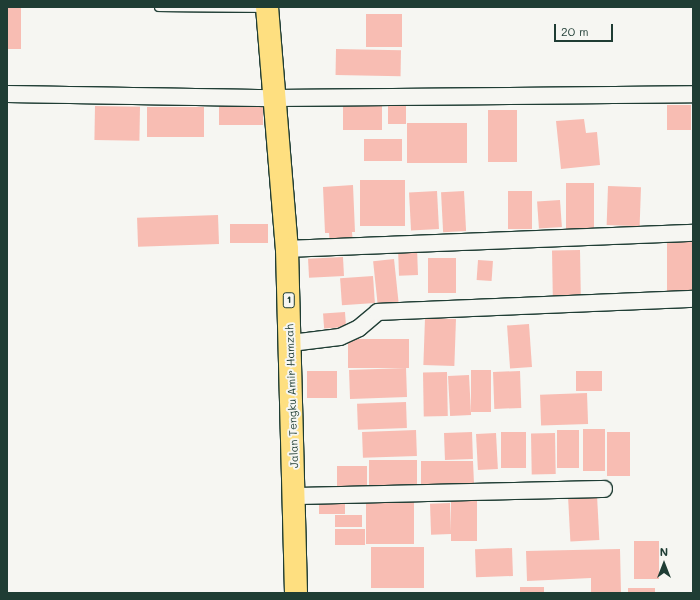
<!DOCTYPE html>
<style>
body{margin:0}
#map{position:relative;width:700px;height:600px;overflow:hidden;background:#f6f6f2;font-family:Mali,sans-serif}
div>[style]{position:absolute}
[style*='--x']{left:calc(var(--x)*1px);top:calc(var(--y)*1px);width:calc(var(--w)*1px);rotate:calc(var(--a)*1deg)}
.building>*{inset:0;background:#f8bdb3;transform-origin:0 0}
.roads{filter:drop-shadow(1px 0 #1f3d34) drop-shadow(-1px 0 #1f3d34) drop-shadow(0 1px #1f3d34) drop-shadow(0 -1px #1f3d34)}
.lane>*{height:8px;margin:-4px;padding:0 4px;transform-origin:4px;border-radius:4px;background:#f6f6f2}
.street>*{height:16px;margin:-8px;padding:0 8px;transform-origin:8px;border-radius:8px;background:#f6f6f2}
.highway>*{height:22px;margin:-11px;padding:0 11px;transform-origin:11px;border-radius:11px;background:#fedf80}
span{translate:-50% -50%;white-space:nowrap;text-align:center;line-height:1.15;-webkit-text-stroke:4px #f6f6f2;paint-order:stroke}
.shield-label span{padding:1px 3px;background:#f6f6f2;border:1px solid;border-radius:3px;-webkit-text-stroke-width:0}
.shield-label{font-size:10px;color:#1f3d34;font-weight:700}
.street-label{font-size:11px;color:#1f3d34}
.frame{position:absolute;inset:0;border:8px solid #1f3d34;pointer-events:none}
.north{position:absolute;left:644px;top:544px;width:40px;height:40px;-webkit-text-stroke:3px #f6f6f2;paint-order:stroke;rotate:0deg;font-size:11px;font-weight:700;line-height:16px;text-align:center;color:#1f3d34}
.north::after{content:'';display:block;margin:auto;width:14px;height:18px;background:#1f3d34;clip-path:polygon(50% 0,100% 100%,50% 72%,0 100%)}
.scale{position:absolute;left:554px;top:24px;width:59px;height:18px;box-sizing:border-box;border:2px solid #1f3d34;border-top:0;padding-left:5px;font-size:12px;line-height:14px;white-space:nowrap;color:#1f3d34;-webkit-text-stroke:3px #f6f6f2;paint-order:stroke}
</style>
<div id="map">
<div class="building">
<div style="left:7px;top:7px;width:14px;height:42px"></div>
<div style="left:366px;top:14px;width:36px;height:33px"></div>
<div style="left:336px;top:49px;width:65px;height:26px;rotate:1deg"></div>
<div style="left:219px;top:101px;width:44px;height:24px"></div>
<div style="left:343px;top:103px;width:39px;height:27px"></div>
<div style="left:388px;top:105px;width:18px;height:19px"></div>
<div style="left:667px;top:105px;width:24px;height:25px"></div>
<div style="left:95px;top:106px;width:45px;height:34px;rotate:1deg"></div>
<div style="left:147px;top:107px;width:57px;height:30px"></div>
<div style="left:488px;top:110px;width:29px;height:52px"></div>
<div style="clip-path:polygon(584px 119px,586px 133px,597px 132px,600px 165px,561px 169px,556px 121px)"></div>
<div style="left:407px;top:123px;width:60px;height:40px"></div>
<div style="left:402px;top:139px;width:22px;height:38px;rotate:90deg"></div>
<div style="left:360px;top:180px;width:45px;height:46px"></div>
<div style="left:566px;top:183px;width:28px;height:47px"></div>
<div style="clip-path:polygon(353px 185px,355px 232px,352px 232px,353px 244px,330px 246px,329px 233px,325px 233px,323px 187px)"></div>
<div style="left:608px;top:186px;width:33px;height:39px;rotate:2deg"></div>
<div style="left:437px;top:191px;width:38px;height:28px;rotate:87deg"></div>
<div style="left:464px;top:191px;width:40px;height:23px;rotate:87deg"></div>
<div style="left:508px;top:191px;width:24px;height:38px"></div>
<div style="left:560px;top:200px;width:27px;height:23px;rotate:86deg"></div>
<div style="left:218px;top:215px;width:29px;height:81px;rotate:88deg"></div>
<div style="left:268px;top:224px;width:19px;height:38px;rotate:90deg"></div>
<div style="left:667px;top:241px;width:26px;height:51px"></div>
<div style="left:417px;top:247px;width:28px;height:19px;rotate:88deg"></div>
<div style="left:580px;top:250px;width:47px;height:28px;rotate:89deg"></div>
<div style="left:343px;top:257px;width:19px;height:35px;rotate:87deg"></div>
<div style="left:428px;top:258px;width:28px;height:35px"></div>
<div style="left:394px;top:259px;width:45px;height:21px;rotate:84deg"></div>
<div style="left:478px;top:260px;width:15px;height:20px;rotate:4deg"></div>
<div style="left:373px;top:276px;width:27px;height:33px;rotate:86deg"></div>
<div style="left:345px;top:312px;width:15px;height:22px;rotate:86deg"></div>
<div style="left:425px;top:318px;width:31px;height:47px;rotate:2deg"></div>
<div style="left:529px;top:324px;width:43px;height:22px;rotate:86deg"></div>
<div style="left:348px;top:339px;width:61px;height:29px"></div>
<div style="left:406px;top:368px;width:29px;height:57px;rotate:88deg"></div>
<div style="left:471px;top:370px;width:20px;height:42px"></div>
<div style="left:307px;top:371px;width:30px;height:27px"></div>
<div style="left:520px;top:371px;width:37px;height:27px;rotate:88deg"></div>
<div style="left:576px;top:371px;width:26px;height:20px"></div>
<div style="left:447px;top:372px;width:44px;height:24px;rotate:89deg"></div>
<div style="left:469px;top:375px;width:40px;height:21px;rotate:87deg"></div>
<div style="left:587px;top:393px;width:31px;height:47px;rotate:88deg"></div>
<div style="left:406px;top:402px;width:26px;height:49px;rotate:88deg"></div>
<div style="left:583px;top:429px;width:22px;height:42px"></div>
<div style="left:416px;top:430px;width:26px;height:54px;rotate:88deg"></div>
<div style="left:557px;top:430px;width:22px;height:38px"></div>
<div style="left:472px;top:432px;width:27px;height:28px;rotate:88deg"></div>
<div style="left:501px;top:432px;width:25px;height:36px"></div>
<div style="left:607px;top:432px;width:23px;height:44px"></div>
<div style="left:496px;top:433px;width:36px;height:20px;rotate:87deg"></div>
<div style="left:555px;top:433px;width:41px;height:24px;rotate:89deg"></div>
<div style="left:369px;top:460px;width:48px;height:31px"></div>
<div style="clip-path:polygon(421px 461px,473px 461px,474px 484px,432px 485px,432px 491px,421px 491px)"></div>
<div style="left:337px;top:466px;width:30px;height:27px"></div>
<div style="left:597px;top:495px;width:45px;height:29px;rotate:87deg"></div>
<div style="left:366px;top:496px;width:48px;height:48px"></div>
<div style="left:451px;top:497px;width:26px;height:44px"></div>
<div style="left:319px;top:501px;width:26px;height:13px"></div>
<div style="left:450px;top:503px;width:31px;height:20px;rotate:88deg"></div>
<div style="left:335px;top:515px;width:27px;height:12px"></div>
<div style="left:335px;top:529px;width:30px;height:16px"></div>
<div style="left:634px;top:541px;width:25px;height:38px"></div>
<div style="left:371px;top:547px;width:53px;height:41px"></div>
<div style="left:512px;top:548px;width:28px;height:37px;rotate:88deg"></div>
<div style="clip-path:polygon(620px 549px,621px 593px,591px 593px,591px 578px,527px 581px,526px 551px)"></div>
<div style="left:520px;top:587px;width:24px;height:6px"></div>
<div style="left:628px;top:588px;width:27px;height:5px"></div>
</div>
<div class="roads">
<div class="lane">
<div style="--x:159;--y:7;--w:107;--a:0.5"></div>
</div>
<div class="street">
<div style="--x:7;--y:94;--w:267;--a:0.9"></div>
<div style="--x:274;--y:98;--w:419;--a:-0.5"></div>
<div style="--x:287;--y:249;--w:406;--a:-2.3"></div>
<div style="--x:291;--y:343;--w:49;--a:-7"></div>
<div style="--x:340;--y:337;--w:21;--a:-25"></div>
<div style="--x:359;--y:328;--w:25;--a:-40"></div>
<div style="--x:378;--y:312;--w:315;--a:-2.4"></div>
<div style="--x:295;--y:496;--w:309;--a:-1.3"></div>
</div>
<div class="highway">
<div style="--x:267;--y:7;--w:243;--a:85.3"></div>
<div style="--x:287;--y:249;--w:344;--a:88.5"></div>
</div>
</div>
<div class="shield-label">
<span style="left:289px;top:300px">1</span>
</div>
<div class="street-label">
<span style="left:292px;top:396px;rotate:-92deg">Jalan Tengku Amir Hamzah</span>
</div>
<div class="frame"></div>
<div class="north">N</div>
<div class="scale">20 m</div>
</div>
